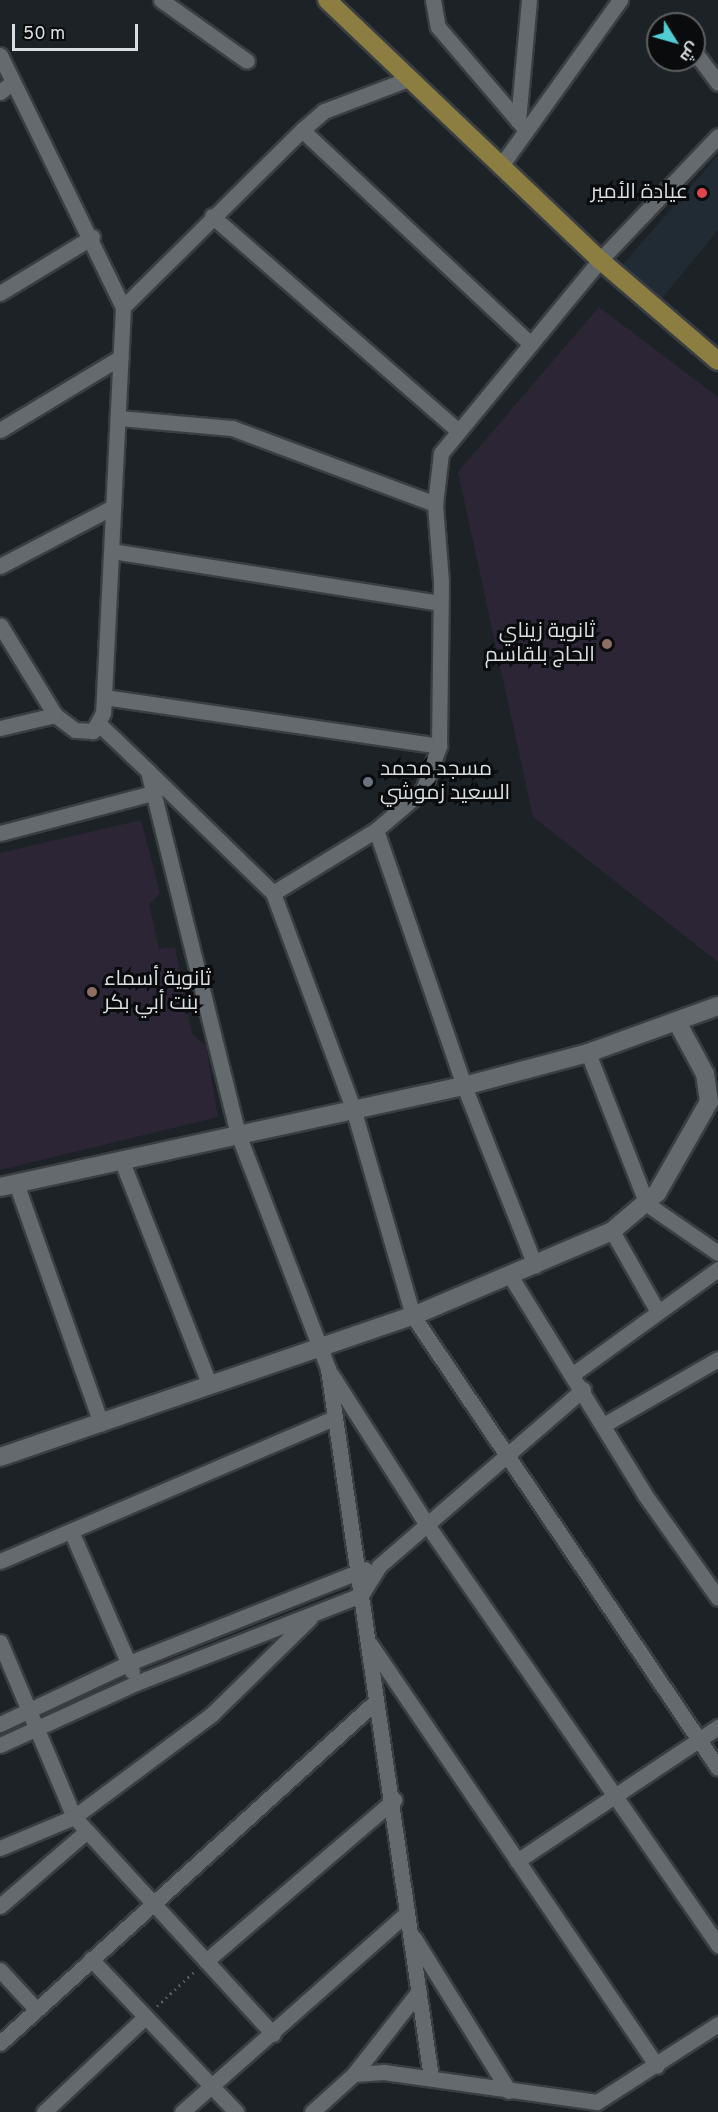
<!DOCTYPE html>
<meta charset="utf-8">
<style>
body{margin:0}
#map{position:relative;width:718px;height:2112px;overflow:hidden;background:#1d2226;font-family:Overpass,Cairo,sans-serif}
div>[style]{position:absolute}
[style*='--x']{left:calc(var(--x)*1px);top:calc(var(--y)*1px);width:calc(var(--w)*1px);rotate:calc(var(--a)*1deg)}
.built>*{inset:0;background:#212b33}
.education>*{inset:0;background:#2c2535}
.path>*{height:3px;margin-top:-1.5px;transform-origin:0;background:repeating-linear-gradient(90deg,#5a5f62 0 1.5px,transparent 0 6px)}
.roads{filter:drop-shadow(2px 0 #3a3e41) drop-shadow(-2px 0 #3a3e41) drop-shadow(0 2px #3a3e41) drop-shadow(0 -2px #3a3e41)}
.street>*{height:15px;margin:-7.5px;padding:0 7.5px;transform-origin:7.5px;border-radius:7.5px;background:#646a6e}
.secondary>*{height:18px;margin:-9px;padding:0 9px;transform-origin:9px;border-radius:9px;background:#646a6e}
.primary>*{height:18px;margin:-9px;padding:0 9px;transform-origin:9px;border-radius:9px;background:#8c7d40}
.dots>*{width:16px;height:16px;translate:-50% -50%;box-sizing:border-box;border:3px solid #090b0d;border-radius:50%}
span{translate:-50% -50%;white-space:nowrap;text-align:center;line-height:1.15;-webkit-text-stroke:6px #090b0d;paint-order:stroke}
.poi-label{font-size:21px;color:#dadee0}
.right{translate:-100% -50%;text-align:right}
.left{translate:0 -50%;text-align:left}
.north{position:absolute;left:646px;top:12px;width:60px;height:60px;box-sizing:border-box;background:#090b0d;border:2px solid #5d5f61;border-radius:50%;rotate:127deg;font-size:16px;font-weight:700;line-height:24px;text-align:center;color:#dadee0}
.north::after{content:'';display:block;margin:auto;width:21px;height:27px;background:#51ccd4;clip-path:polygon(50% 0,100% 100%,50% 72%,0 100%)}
.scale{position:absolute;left:12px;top:24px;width:126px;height:27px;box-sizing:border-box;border:3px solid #dadee0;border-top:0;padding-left:8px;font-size:18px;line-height:21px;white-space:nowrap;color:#dadee0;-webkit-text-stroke:4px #090b0d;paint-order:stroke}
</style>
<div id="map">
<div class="built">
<div style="clip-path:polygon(718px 155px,718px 230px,659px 302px,619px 269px)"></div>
</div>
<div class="education">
<div style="clip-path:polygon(599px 307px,718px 397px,718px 962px,533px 817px,458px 472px)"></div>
<div style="clip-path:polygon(141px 820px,160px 893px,149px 904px,159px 949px,175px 947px,192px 1034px,206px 1046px,218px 1117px,0 1170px,0 853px)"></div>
</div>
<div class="path">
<div style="--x:157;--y:2006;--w:53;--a:-42.7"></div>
</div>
<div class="roads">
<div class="street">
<div style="--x:161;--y:0;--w:105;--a:35.3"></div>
<div style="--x:433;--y:0;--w:27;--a:80"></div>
<div style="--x:438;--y:27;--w:134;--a:49.5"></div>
<div style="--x:694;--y:51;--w:40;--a:53"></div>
<div style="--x:0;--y:55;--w:280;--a:64"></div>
<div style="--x:123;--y:307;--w:406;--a:92.8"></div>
<div style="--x:103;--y:713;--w:21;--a:119"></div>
<div style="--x:93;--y:731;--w:18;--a:-177"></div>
<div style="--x:75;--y:730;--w:25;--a:-143"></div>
<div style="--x:55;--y:715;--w:105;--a:-121.4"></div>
<div style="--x:0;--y:92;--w:16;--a:-38"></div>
<div style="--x:518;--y:121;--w:121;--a:-84.8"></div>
<div style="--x:302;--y:130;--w:29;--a:-41"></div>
<div style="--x:324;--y:111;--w:93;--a:-20.8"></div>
<div style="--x:500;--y:167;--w:206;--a:-54.3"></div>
<div style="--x:212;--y:216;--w:325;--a:41.1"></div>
<div style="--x:0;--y:293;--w:108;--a:-31.3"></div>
<div style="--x:123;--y:307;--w:252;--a:-44.7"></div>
<div style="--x:302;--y:130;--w:313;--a:43.1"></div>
<div style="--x:119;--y:418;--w:113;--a:5.1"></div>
<div style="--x:232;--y:428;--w:217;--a:20.5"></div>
<div style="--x:0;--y:430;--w:141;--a:-31.1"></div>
<div style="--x:112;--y:551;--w:332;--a:9"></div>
<div style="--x:0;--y:566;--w:125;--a:-27.6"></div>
<div style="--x:104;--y:697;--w:339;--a:8.3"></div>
<div style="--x:100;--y:725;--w:66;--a:43.8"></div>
<div style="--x:148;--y:771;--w:374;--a:76.1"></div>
<div style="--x:238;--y:1134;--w:252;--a:69"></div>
<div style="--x:328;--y:1369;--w:716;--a:81.73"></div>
<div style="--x:0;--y:728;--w:57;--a:-13.3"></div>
<div style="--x:148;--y:771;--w:175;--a:44.3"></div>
<div style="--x:273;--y:893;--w:121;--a:-31.5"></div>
<div style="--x:376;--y:830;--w:62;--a:-40.4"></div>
<div style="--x:423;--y:790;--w:47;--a:-70"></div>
<div style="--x:439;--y:746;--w:165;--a:-89.3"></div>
<div style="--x:441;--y:581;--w:77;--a:-94.5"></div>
<div style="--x:435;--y:504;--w:51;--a:-83.3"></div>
<div style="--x:441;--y:453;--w:250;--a:-50.5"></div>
<div style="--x:600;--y:260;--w:171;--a:-46.4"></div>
<div style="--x:376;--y:830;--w:271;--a:71"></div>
<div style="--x:464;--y:1086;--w:193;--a:68.4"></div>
<div style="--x:0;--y:833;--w:158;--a:-14.7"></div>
<div style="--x:273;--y:893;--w:229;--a:69.6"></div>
<div style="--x:353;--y:1108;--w:216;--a:73.9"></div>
<div style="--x:413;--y:1316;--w:545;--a:55.99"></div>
<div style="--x:588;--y:1053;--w:162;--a:68.7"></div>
<div style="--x:647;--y:1204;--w:86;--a:34.6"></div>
<div style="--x:121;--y:1159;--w:242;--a:68.6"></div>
<div style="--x:16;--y:1183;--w:255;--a:70.5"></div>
<div style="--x:612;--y:1231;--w:93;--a:60.4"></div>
<div style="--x:511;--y:1277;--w:256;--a:58.4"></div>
<div style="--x:645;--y:1495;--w:126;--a:54.7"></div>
<div style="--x:331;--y:1374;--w:180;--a:57.5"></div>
<div style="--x:428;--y:1526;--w:510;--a:55.31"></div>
<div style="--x:573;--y:1374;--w:179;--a:-35.9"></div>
<div style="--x:605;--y:1424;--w:130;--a:-29.9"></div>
<div style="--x:71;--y:1531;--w:153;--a:66.5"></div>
<div style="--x:0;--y:1561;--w:363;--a:-23.2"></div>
<div style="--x:0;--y:1642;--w:190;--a:67.1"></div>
<div style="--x:74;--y:1817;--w:80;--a:157.3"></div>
<div style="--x:370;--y:1644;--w:510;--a:55.78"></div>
<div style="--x:0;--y:1724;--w:143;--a:-25.3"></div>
<div style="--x:129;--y:1663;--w:254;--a:-21.7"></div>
<div style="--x:0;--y:1745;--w:149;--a:-24.5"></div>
<div style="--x:136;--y:1683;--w:242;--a:-21.4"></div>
<div style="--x:361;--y:1595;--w:34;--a:-58"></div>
<div style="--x:379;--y:1566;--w:270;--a:-40.9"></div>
<div style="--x:517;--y:1861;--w:242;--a:-33.7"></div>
<div style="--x:0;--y:1906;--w:115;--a:-40.8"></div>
<div style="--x:414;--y:1938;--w:180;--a:58.2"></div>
<div style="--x:91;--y:1959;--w:211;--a:46.5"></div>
<div style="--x:206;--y:1961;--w:248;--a:-40.6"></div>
<div style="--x:0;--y:1970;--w:53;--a:47.3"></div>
<div style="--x:273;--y:2034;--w:294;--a:-132.5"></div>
<div style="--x:74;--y:1817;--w:172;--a:-36.7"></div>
<div style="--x:212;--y:1714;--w:137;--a:-44.4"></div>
<div style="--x:0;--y:2043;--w:504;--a:-42.27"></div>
<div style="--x:354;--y:2074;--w:105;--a:-51.9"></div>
<div style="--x:44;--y:2112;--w:137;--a:-43.2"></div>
<div style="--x:182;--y:2112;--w:300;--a:-41.5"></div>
<div style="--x:312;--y:2112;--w:57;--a:-42.1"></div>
<div style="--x:354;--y:2074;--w:30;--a:-4"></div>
<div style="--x:384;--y:2072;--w:215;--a:8"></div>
<div style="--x:597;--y:2102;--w:144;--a:-32.8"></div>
</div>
<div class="secondary">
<div style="--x:0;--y:1187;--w:475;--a:-12.3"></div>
<div style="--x:464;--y:1086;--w:128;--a:-14.9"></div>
<div style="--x:588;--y:1053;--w:138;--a:-19.9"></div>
<div style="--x:0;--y:1457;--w:436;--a:-18.9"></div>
<div style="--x:413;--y:1316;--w:216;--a:-23.1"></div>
<div style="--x:612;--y:1231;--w:59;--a:-40.2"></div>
<div style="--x:657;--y:1193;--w:105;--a:-60.3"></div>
<div style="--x:709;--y:1102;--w:28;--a:-98"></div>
<div style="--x:705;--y:1074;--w:59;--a:-118.3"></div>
</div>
<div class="primary">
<div style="--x:327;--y:0;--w:377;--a:43.6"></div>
<div style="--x:600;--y:260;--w:155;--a:40.6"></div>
</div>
</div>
<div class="dots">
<div style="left:702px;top:193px;background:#e0444e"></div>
<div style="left:607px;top:644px;background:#8d6e63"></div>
<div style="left:368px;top:782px;background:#6b7280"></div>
<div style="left:92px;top:992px;background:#8d6e63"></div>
</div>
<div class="poi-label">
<span class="right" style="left:688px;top:193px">عيادة الأمير</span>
<span class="right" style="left:595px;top:644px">ثانوية زيناي<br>الحاج بلقاسم</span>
<span class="left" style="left:380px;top:782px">مسجد محمد<br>السعيد زموشي</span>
<span class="left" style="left:104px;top:992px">ثانوية أسماء<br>بنت أبي بكر</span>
</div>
<div class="north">ش</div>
<div class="scale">50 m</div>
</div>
